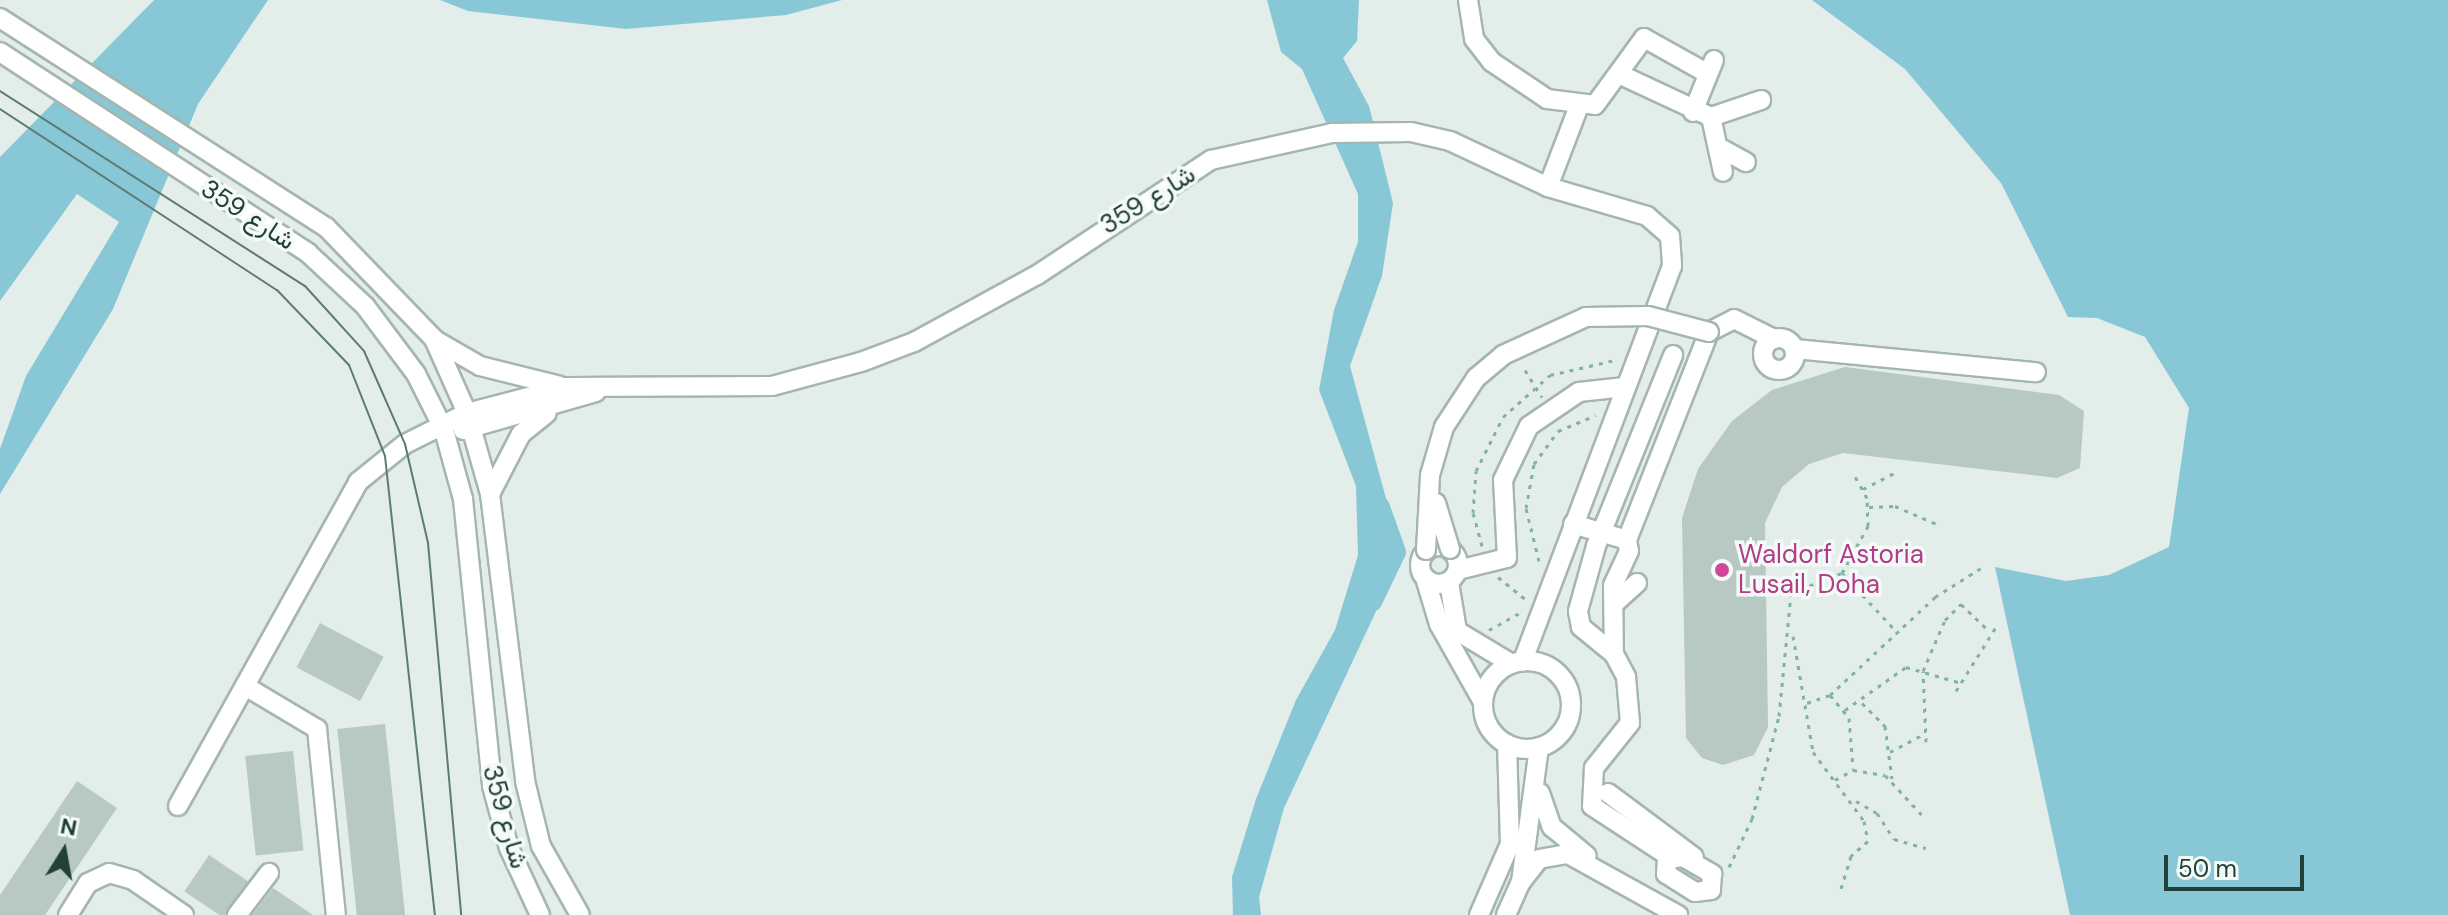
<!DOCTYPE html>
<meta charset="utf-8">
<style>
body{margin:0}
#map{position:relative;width:2448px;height:915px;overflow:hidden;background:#e3ede9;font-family:"DM Sans",Vazirmatn,sans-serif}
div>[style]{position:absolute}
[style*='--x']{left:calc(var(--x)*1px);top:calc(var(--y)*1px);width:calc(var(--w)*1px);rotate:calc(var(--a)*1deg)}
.water>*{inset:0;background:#88c7d5}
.canal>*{height:20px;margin:-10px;padding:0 10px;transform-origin:10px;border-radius:10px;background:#88c7d5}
.building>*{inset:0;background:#b8c8c2;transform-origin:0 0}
.path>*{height:3px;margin-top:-1.5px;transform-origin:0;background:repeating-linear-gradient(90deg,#81b3a4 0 4px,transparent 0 10px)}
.roads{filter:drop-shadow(2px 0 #a5b6b0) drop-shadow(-2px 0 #a5b6b0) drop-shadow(0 2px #a5b6b0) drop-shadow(0 -2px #a5b6b0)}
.minor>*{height:18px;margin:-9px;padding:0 9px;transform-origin:9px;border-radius:9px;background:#fff}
.minor>.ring{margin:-9px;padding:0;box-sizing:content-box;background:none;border:18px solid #fff;border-radius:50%}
.tram>*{height:2px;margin:-1px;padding:0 1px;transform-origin:1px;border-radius:1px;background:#5c7b74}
.bridges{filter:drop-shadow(2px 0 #a5b6b0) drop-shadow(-2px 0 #a5b6b0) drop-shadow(0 2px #a5b6b0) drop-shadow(0 -2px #a5b6b0)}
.minor-bridge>*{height:18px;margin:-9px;padding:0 9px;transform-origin:9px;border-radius:9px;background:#fff}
.dots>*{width:22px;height:22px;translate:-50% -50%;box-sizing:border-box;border:4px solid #f3faf7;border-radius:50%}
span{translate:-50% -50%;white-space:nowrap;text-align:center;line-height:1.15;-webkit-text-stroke:7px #f3faf7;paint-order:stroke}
.street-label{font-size:26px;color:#214038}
.hotel-label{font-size:26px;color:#b23c85}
.left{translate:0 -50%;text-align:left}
.north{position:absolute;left:24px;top:811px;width:80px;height:80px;-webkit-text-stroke:6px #f3faf7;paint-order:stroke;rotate:11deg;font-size:22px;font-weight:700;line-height:32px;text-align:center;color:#214038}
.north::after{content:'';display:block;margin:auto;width:28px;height:36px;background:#214038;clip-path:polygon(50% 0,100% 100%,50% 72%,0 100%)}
.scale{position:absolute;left:2164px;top:855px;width:140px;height:36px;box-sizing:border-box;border:4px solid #214038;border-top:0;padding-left:10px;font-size:24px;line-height:28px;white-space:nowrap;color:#214038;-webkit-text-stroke:6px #f3faf7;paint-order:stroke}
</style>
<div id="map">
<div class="water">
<div style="clip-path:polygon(154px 0,268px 0,198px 104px,113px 309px,0 494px,0 449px,26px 376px,119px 222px,77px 194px,0 301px,0 157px)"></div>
<div style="clip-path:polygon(440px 0,842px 0,786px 15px,626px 29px,468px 11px)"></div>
<div style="clip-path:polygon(1267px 0,1359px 0,1357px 41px,1343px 58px,1369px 106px,1393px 203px,1382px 276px,1350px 366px,1391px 517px,1378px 607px,1284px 808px,1259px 897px,1261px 915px,1233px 915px,1232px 877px,1256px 799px,1296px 700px,1335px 630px,1358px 555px,1356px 486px,1319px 390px,1334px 310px,1358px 242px,1358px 194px,1302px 69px,1281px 52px)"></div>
<div style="clip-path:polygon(1812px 0,2448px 0,2448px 915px,2070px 915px,1995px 567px,2066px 581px,2109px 575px,2169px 547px,2189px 408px,2145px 337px,2097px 318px,2068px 317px,2001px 183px,1905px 69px)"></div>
</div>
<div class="canal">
<div style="--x:1372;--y:602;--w:55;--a:-64.4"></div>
<div style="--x:1396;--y:552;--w:48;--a:-109.6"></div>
</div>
<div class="building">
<div style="clip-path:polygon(1845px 367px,2059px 395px,2084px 411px,2080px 468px,2057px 478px,1843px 453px,1809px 464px,1782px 487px,1765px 523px,1768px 727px,1754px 755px,1723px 765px,1702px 758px,1686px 738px,1682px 518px,1698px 469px,1732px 421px,1772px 390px)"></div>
<div style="left:320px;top:623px;width:72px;height:50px;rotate:28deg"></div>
<div style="left:385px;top:724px;width:192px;height:48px;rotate:84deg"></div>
<div style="left:293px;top:751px;width:100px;height:48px;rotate:84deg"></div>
<div style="clip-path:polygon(77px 781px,117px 808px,45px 915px,0 915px,0 895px)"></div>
<div style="left:209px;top:855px;width:47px;height:44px;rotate:34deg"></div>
<div style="clip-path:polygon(273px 888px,313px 915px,252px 915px)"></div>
</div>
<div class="path">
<div style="--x:1525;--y:370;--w:32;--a:58"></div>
<div style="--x:1863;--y:489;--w:36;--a:-27"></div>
<div style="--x:1869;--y:507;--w:26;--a:-2"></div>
<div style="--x:1895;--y:506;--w:50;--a:23.5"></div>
<div style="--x:1482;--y:546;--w:34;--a:-105"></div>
<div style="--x:1473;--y:513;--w:42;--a:-85.9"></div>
<div style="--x:1476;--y:471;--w:60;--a:-63.4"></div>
<div style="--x:1503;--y:417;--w:63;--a:-41.8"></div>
<div style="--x:1550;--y:375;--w:67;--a:-13"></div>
<div style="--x:1539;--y:561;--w:55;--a:-103.8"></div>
<div style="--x:1526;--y:508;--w:45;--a:-79.7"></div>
<div style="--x:1534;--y:464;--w:41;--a:-54"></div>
<div style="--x:1558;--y:431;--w:41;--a:-22.8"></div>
<div style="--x:1842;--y:573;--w:82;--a:47"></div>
<div style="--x:1498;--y:577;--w:35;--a:39"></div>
<div style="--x:1489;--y:630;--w:35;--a:-29"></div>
<div style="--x:1793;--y:636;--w:118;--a:80.2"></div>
<div style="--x:1813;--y:752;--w:86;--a:53.5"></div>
<div style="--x:1864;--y:821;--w:20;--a:79"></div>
<div style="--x:1868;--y:841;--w:23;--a:139"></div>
<div style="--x:1851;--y:856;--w:34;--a:107"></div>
<div style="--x:1956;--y:691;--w:75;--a:-58"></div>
<div style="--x:1830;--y:695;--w:30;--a:50"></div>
<div style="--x:1849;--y:718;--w:50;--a:85.4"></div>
<div style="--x:1807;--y:703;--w:24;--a:-19"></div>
<div style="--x:1830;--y:695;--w:144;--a:-43"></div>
<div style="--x:1935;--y:597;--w:54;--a:-32.2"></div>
<div style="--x:1862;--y:703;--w:33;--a:45"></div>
<div style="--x:1885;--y:726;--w:53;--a:82.5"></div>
<div style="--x:1845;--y:710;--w:75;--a:-35.2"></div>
<div style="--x:1906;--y:667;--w:54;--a:16.1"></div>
<div style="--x:1926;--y:742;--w:71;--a:-92.4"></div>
<div style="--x:1923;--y:671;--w:56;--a:-66.7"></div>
<div style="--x:1945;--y:620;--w:23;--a:-45"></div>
<div style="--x:1961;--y:604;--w:37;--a:44"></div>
<div style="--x:1890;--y:752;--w:36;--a:-28"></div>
<div style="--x:1835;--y:780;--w:21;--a:-29"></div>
<div style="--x:1853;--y:770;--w:32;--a:9"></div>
<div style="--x:1885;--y:775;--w:54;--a:47.2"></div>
<div style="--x:1856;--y:801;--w:24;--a:30"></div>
<div style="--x:1877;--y:813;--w:31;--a:57"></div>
<div style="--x:1894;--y:839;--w:33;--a:16"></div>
<div style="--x:1729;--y:867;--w:53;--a:-64.4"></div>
<div style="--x:1752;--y:819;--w:106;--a:-75.3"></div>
<div style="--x:1779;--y:716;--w:124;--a:-84.4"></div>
<div style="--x:1791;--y:593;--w:55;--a:-21.4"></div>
<div style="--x:1842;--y:573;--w:54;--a:-61"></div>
<div style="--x:1868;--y:526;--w:28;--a:-92"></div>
<div style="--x:1867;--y:498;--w:26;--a:-119"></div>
</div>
<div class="roads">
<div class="minor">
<div style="--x:1468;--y:0;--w:39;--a:81"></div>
<div style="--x:1474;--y:39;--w:29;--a:52"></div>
<div style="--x:1492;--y:62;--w:66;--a:33.9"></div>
<div style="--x:1547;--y:99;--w:48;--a:7.1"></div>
<div style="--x:1595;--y:105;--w:83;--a:-53.8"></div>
<div style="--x:1644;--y:38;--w:72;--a:29.1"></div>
<div style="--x:0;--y:18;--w:387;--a:32.7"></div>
<div style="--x:326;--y:227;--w:156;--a:46"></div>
<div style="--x:434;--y:339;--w:81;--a:66"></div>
<div style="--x:467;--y:413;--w:84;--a:74.1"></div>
<div style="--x:490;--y:494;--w:289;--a:83"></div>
<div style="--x:525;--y:781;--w:67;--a:76.2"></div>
<div style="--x:541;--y:846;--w:79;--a:60.5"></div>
<div style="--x:0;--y:52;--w:368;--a:33.1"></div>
<div style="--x:308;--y:253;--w:78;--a:42.9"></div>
<div style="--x:365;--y:306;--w:85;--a:53.1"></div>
<div style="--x:416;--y:374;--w:63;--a:63.4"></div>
<div style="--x:444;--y:430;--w:72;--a:74.6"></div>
<div style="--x:463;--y:499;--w:288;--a:84.2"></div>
<div style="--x:492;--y:786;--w:64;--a:74.7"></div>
<div style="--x:509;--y:848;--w:74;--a:65.2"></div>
<div style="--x:1621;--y:75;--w:99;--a:25"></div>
<div style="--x:1711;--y:117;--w:53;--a:-18.8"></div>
<div style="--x:1693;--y:112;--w:56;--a:-68"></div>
<div style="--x:1711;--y:117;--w:56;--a:77.7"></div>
<div style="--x:1724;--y:150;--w:25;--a:29"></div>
<div style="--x:1548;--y:187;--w:87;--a:-69.1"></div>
<div class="ring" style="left:1763px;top:338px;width:14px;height:14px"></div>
<div style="--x:435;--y:340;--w:52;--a:30"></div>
<div style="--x:480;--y:366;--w:82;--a:14"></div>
<div style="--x:1795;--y:349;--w:242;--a:5.5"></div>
<div style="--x:463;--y:430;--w:138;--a:-15.9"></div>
<div style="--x:490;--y:494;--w:68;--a:-62.7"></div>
<div style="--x:521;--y:434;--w:33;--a:-39"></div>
<div style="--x:1573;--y:524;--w:56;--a:16.5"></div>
<div style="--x:1627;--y:540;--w:11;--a:80"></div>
<div style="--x:1629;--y:551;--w:38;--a:115"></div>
<div style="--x:1613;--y:586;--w:68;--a:89.2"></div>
<div style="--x:1614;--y:654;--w:26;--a:62"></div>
<div style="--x:1626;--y:677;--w:46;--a:85"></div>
<div style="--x:1630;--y:723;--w:58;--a:128.7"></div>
<div style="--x:1594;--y:768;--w:38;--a:93"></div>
<div style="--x:1592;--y:806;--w:93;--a:33.2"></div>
<div style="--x:1627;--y:540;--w:224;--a:-68.5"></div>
<div style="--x:1709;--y:332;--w:28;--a:-27"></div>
<div style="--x:1734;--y:319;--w:45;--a:26.6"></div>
<div class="ring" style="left:1420px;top:546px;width:20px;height:20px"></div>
<div style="--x:1458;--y:570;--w:50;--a:-13.8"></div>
<div style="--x:1507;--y:558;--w:78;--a:-92.9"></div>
<div style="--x:1503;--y:480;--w:60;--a:-64.3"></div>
<div style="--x:1529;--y:426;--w:60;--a:-34.2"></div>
<div style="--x:1579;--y:392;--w:46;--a:-6.2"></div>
<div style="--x:1426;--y:581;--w:45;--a:73.2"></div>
<div style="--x:1439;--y:624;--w:90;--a:60.6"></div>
<div style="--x:1449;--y:582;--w:50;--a:80.7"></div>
<div style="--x:1457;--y:631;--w:64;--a:31"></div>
<div style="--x:1617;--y:601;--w:27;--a:-42"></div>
<div style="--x:1614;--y:654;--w:43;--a:-140.7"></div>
<div style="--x:1581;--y:627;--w:16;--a:-101"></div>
<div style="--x:1578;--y:611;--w:67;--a:-74.5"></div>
<div style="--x:1596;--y:546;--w:206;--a:-68"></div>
<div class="ring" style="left:1483px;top:661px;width:70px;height:70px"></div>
<div style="--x:245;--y:686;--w:84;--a:30.8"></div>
<div style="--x:317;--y:729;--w:187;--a:84.2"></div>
<div style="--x:1540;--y:793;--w:36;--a:71"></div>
<div style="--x:1552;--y:827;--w:45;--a:39.6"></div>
<div style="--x:1608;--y:793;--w:107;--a:36.7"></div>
<div style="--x:178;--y:806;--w:371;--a:-60.9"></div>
<div style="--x:358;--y:482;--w:60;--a:-39"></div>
<div style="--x:405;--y:444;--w:69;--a:-26.6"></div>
<div style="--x:467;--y:413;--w:103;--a:-14.6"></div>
<div style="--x:567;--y:387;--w:205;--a:-0.3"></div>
<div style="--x:772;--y:386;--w:92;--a:-15.1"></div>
<div style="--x:861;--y:362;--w:57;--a:-20.7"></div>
<div style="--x:914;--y:342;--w:140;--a:-28.6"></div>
<div style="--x:1037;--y:275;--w:209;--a:-33.5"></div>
<div style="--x:1211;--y:160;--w:124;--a:-12.6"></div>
<div style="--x:1332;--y:133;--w:79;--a:-0.7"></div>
<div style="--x:1411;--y:132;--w:40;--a:13"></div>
<div style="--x:1450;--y:141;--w:108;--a:25.1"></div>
<div style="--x:1548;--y:187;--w:103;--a:16.3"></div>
<div style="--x:1647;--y:216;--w:30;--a:41"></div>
<div style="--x:1670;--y:236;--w:30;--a:86"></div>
<div style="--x:1672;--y:266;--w:423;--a:110.7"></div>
<div style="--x:1683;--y:857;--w:34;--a:30"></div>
<div style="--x:1712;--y:874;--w:16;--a:94"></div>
<div style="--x:1711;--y:890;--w:16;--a:173"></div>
<div style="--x:1695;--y:892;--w:34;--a:-148"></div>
<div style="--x:1666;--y:874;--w:15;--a:-86"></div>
<div style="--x:1667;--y:859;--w:16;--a:-7"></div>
<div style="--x:1521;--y:882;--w:29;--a:-52"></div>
<div style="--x:1539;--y:859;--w:29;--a:-10"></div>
<div style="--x:1568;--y:854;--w:126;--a:29"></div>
<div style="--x:68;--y:915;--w:38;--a:-58"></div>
<div style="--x:88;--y:883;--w:23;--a:-25"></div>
<div style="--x:109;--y:873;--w:25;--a:16"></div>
<div style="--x:133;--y:880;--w:62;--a:34.5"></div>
<div style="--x:237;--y:915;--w:53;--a:-52.7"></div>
<div style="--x:1479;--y:915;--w:77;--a:-66.4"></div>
<div style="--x:1510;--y:844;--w:100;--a:-91.7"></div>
<div style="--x:1506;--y:915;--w:36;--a:-66"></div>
<div style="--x:1521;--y:882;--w:136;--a:-82.4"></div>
</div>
</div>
<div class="tram">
<div style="--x:0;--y:91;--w:362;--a:32.6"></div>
<div style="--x:305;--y:286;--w:88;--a:47.8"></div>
<div style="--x:364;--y:351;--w:102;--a:66.2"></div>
<div style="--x:405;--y:444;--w:102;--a:76.9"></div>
<div style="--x:428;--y:543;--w:373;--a:84.9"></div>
<div style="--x:0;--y:109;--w:331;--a:33.2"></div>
<div style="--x:277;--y:290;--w:104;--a:46.2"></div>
<div style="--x:349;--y:365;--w:98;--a:68.4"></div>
<div style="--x:385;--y:456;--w:462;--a:83.8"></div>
</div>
<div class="bridges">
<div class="minor-bridge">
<div style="--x:1436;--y:503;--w:48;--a:73.1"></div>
<div style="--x:1426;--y:550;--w:75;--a:-86.9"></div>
<div style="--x:1430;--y:475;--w:50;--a:-73.7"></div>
<div style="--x:1444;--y:427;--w:59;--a:-56.9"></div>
<div style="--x:1476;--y:378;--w:35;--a:-40"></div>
<div style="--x:1503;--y:355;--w:91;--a:-24.6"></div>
<div style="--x:1586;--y:317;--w:62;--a:-0.9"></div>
<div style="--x:1648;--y:316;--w:63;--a:14.7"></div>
</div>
</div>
<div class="dots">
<div style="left:1722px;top:570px;background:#d1479c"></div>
</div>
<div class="street-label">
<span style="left:1148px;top:200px;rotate:-32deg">شارع 359</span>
<span style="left:248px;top:215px;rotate:33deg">شارع 359</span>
<span style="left:505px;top:817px;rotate:74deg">شارع 359</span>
</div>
<div class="hotel-label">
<span class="left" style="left:1738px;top:570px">Waldorf Astoria<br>Lusail, Doha</span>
</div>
<div class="north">N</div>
<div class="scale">50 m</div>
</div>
